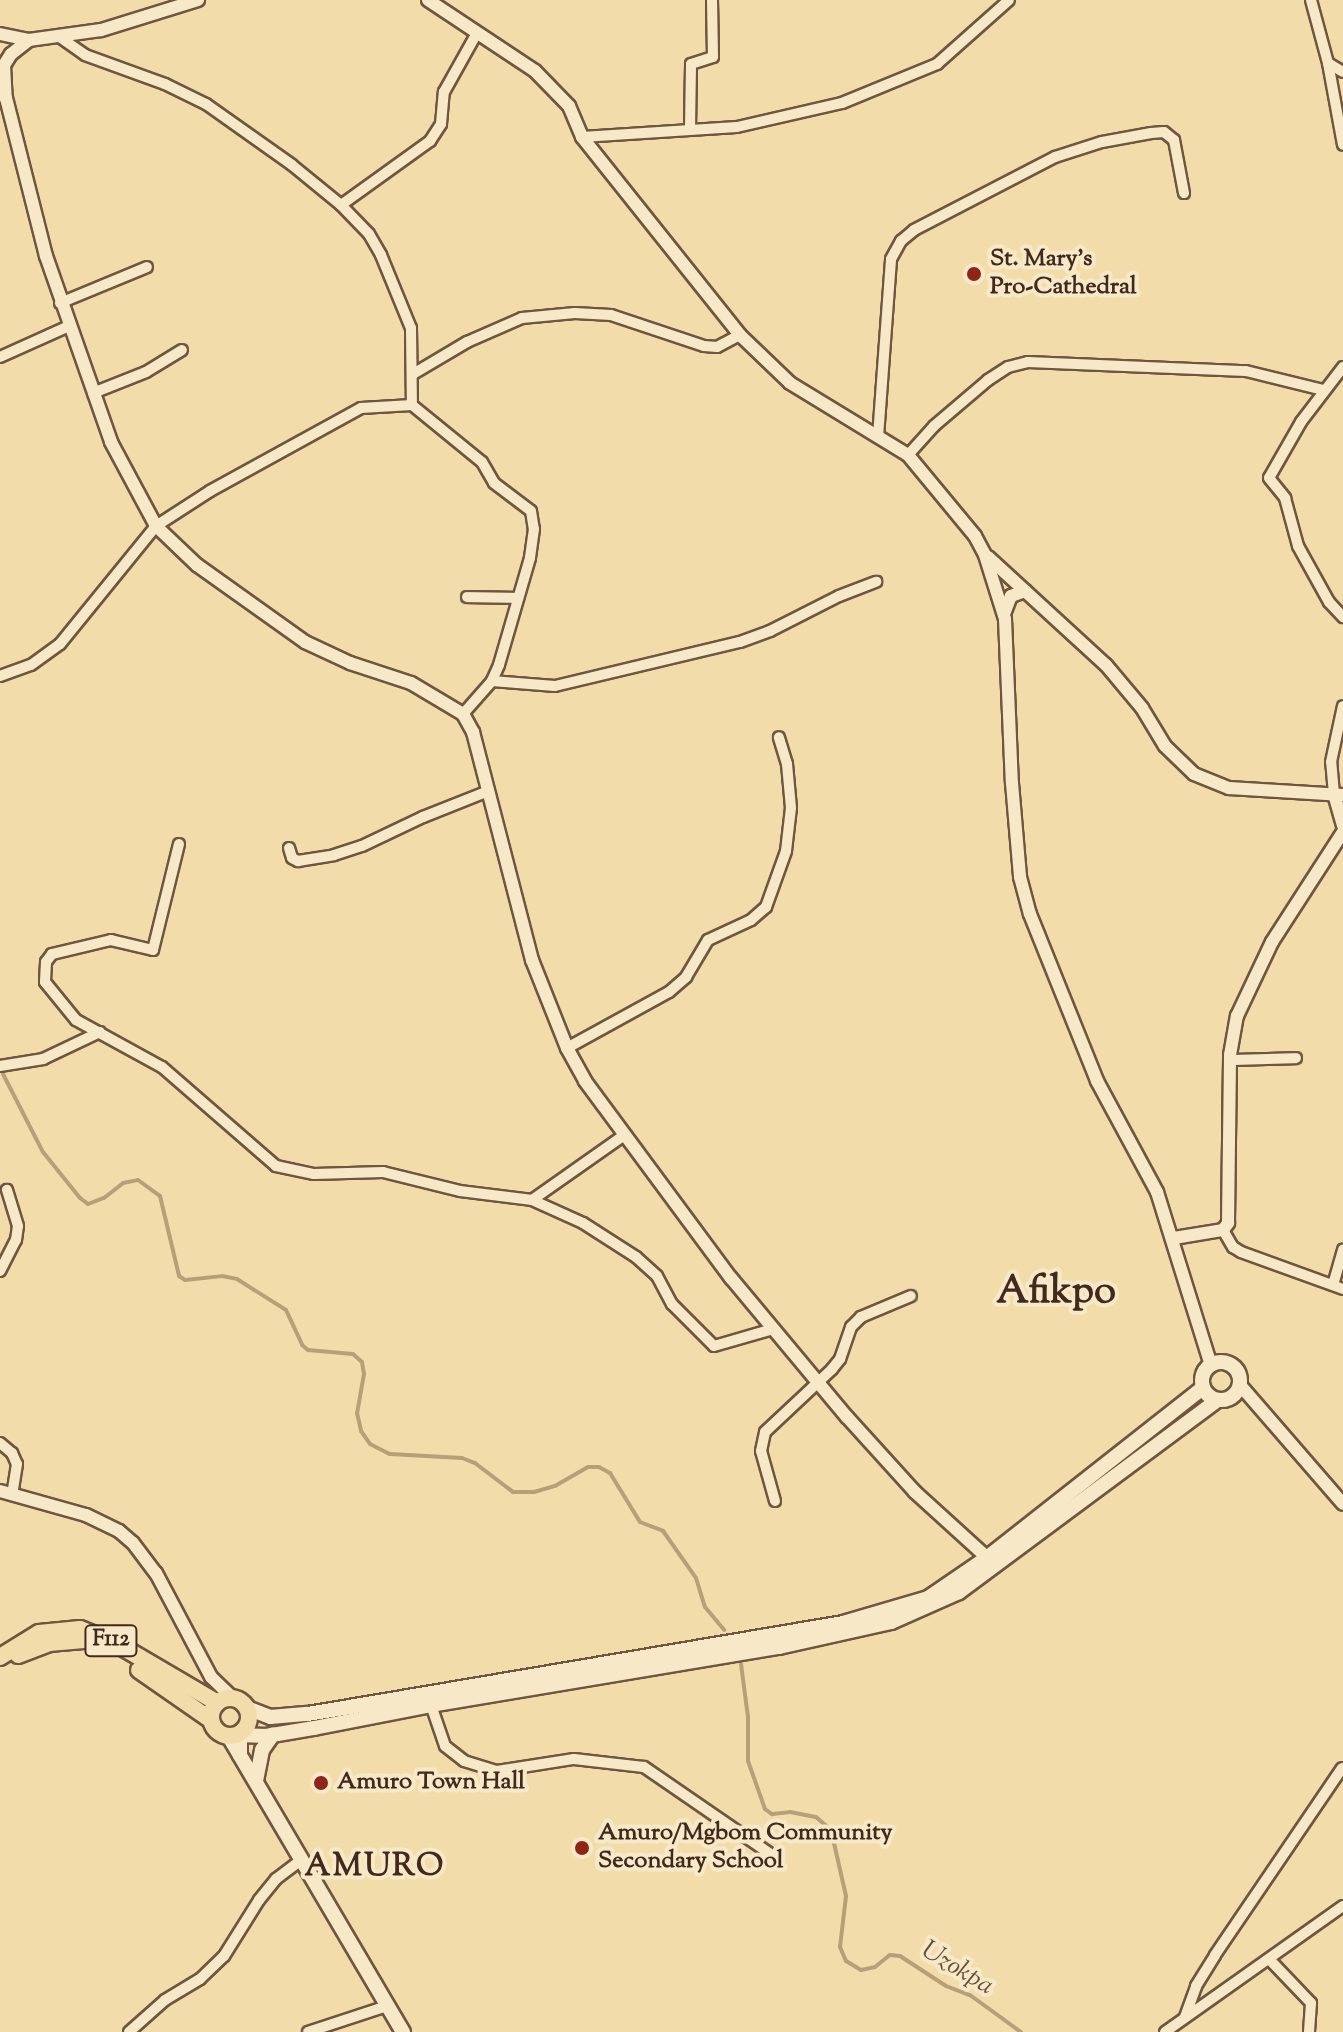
<!DOCTYPE html>
<style>
body{margin:0}
#map{position:relative;width:1343px;height:2032px;overflow:hidden;background:#f2ddaa;font-family:"Sorts Mill Goudy",serif}
div>[style]{position:absolute}
[style*='--x']{left:calc(var(--x)*1px);top:calc(var(--y)*1px);width:calc(var(--w)*1px);rotate:calc(var(--a)*1deg)}
.stream>*{height:4px;margin:-2px;padding:0 2px;transform-origin:2px;border-radius:2px;background:#b6a07a}
.roads{filter:drop-shadow(2px 0 #6e5640) drop-shadow(-2px 0 #6e5640) drop-shadow(0 2px #6e5640) drop-shadow(0 -2px #6e5640)}
.minor>*{height:10px;margin:-5px;padding:0 5px;transform-origin:5px;border-radius:5px;background:#f7e9c8}
.tertiary>*{height:12px;margin:-6px;padding:0 6px;transform-origin:6px;border-radius:6px;background:#f7e9c8}
.secondary>*{height:14px;margin:-7px;padding:0 7px;transform-origin:7px;border-radius:7px;background:#f7e9c8}
.secondary>.ring{margin:-7px;padding:0;box-sizing:content-box;background:none;border:14px solid #f7e9c8;border-radius:50%}
.primary>*{height:16px;margin:-8px;padding:0 8px;transform-origin:8px;border-radius:8px;background:#f2ddaa}
.primary>.ring{margin:-8px;padding:0;box-sizing:content-box;background:none;border:16px solid #f2ddaa;border-radius:50%}
.dots>*{width:22px;height:22px;translate:-50% -50%;box-sizing:border-box;border:4px solid #f7e9c8;border-radius:50%}
span{translate:-50% -50%;white-space:nowrap;text-align:center;line-height:1.15;-webkit-text-stroke:8px #f7e9c8;paint-order:stroke}
.shield-label span{padding:2px 6px;background:#f7e9c8;border:2px solid;border-radius:6px;-webkit-text-stroke-width:0}
.shield-label{font-size:22px;color:#42291d;font-weight:700}
.poi-label{font-size:24px;color:#42291d;font-weight:700}
.left{translate:0 -50%;text-align:left}
.water-label{font-size:26px;color:#654d39;font-style:italic}
.district-label{font-size:32px;color:#42291d;font-weight:700;letter-spacing:2px}
.town-label{font-size:40px;color:#42291d;font-weight:700}
</style>
<div id="map">
<div class="stream">
<div style="--x:3;--y:1074;--w:88;--a:62.9"></div>
<div style="--x:43;--y:1152;--w:59;--a:51.2"></div>
<div style="--x:80;--y:1198;--w:10;--a:37"></div>
<div style="--x:88;--y:1204;--w:17;--a:-21"></div>
<div style="--x:104;--y:1198;--w:24;--a:-38"></div>
<div style="--x:123;--y:1183;--w:15;--a:-11"></div>
<div style="--x:138;--y:1180;--w:27;--a:36"></div>
<div style="--x:160;--y:1196;--w:82;--a:76.6"></div>
<div style="--x:179;--y:1276;--w:7;--a:34"></div>
<div style="--x:185;--y:1280;--w:37;--a:-6"></div>
<div style="--x:222;--y:1276;--w:15;--a:11"></div>
<div style="--x:237;--y:1279;--w:58;--a:32.3"></div>
<div style="--x:286;--y:1310;--w:38;--a:65"></div>
<div style="--x:302;--y:1345;--w:8;--a:40"></div>
<div style="--x:308;--y:1350;--w:45;--a:5.1"></div>
<div style="--x:353;--y:1354;--w:12;--a:42"></div>
<div style="--x:362;--y:1362;--w:12;--a:81"></div>
<div style="--x:364;--y:1374;--w:40;--a:100"></div>
<div style="--x:357;--y:1413;--w:18;--a:77"></div>
<div style="--x:361;--y:1431;--w:16;--a:55"></div>
<div style="--x:370;--y:1444;--w:22;--a:27"></div>
<div style="--x:390;--y:1454;--w:72;--a:3.2"></div>
<div style="--x:462;--y:1458;--w:14;--a:21"></div>
<div style="--x:475;--y:1463;--w:48;--a:37.3"></div>
<div style="--x:513;--y:1492;--w:21;--a:0"></div>
<div style="--x:534;--y:1492;--w:22;--a:-16"></div>
<div style="--x:555;--y:1486;--w:38;--a:-30"></div>
<div style="--x:588;--y:1467;--w:11;--a:0"></div>
<div style="--x:599;--y:1467;--w:13;--a:29"></div>
<div style="--x:610;--y:1473;--w:57;--a:58.5"></div>
<div style="--x:640;--y:1522;--w:25;--a:21"></div>
<div style="--x:663;--y:1531;--w:57;--a:54.9"></div>
<div style="--x:696;--y:1578;--w:30;--a:73"></div>
<div style="--x:705;--y:1607;--w:30;--a:50"></div>
<div style="--x:741;--y:1664;--w:53;--a:82.5"></div>
<div style="--x:748;--y:1717;--w:44;--a:90"></div>
<div style="--x:748;--y:1761;--w:51;--a:70.5"></div>
<div style="--x:765;--y:1809;--w:9;--a:36"></div>
<div style="--x:772;--y:1814;--w:18;--a:-6"></div>
<div style="--x:790;--y:1812;--w:26;--a:11"></div>
<div style="--x:816;--y:1817;--w:20;--a:41"></div>
<div style="--x:831;--y:1830;--w:68;--a:77.2"></div>
<div style="--x:846;--y:1896;--w:51;--a:96.7"></div>
<div style="--x:840;--y:1947;--w:15;--a:67"></div>
<div style="--x:846;--y:1961;--w:17;--a:31"></div>
<div style="--x:861;--y:1970;--w:14;--a:-12"></div>
<div style="--x:875;--y:1967;--w:19;--a:-39"></div>
<div style="--x:890;--y:1955;--w:10;--a:6"></div>
<div style="--x:900;--y:1956;--w:55;--a:33.1"></div>
<div style="--x:946;--y:1986;--w:26;--a:21"></div>
<div style="--x:970;--y:1995;--w:63;--a:36"></div>
</div>
<div class="roads">
<div class="minor">
<div style="--x:1311;--y:0;--w:65;--a:74.9"></div>
<div style="--x:1328;--y:63;--w:83;--a:79.6"></div>
<div style="--x:61;--y:38;--w:29;--a:35"></div>
<div style="--x:85;--y:55;--w:85;--a:19.9"></div>
<div style="--x:165;--y:84;--w:46;--a:26"></div>
<div style="--x:206;--y:104;--w:105;--a:35.3"></div>
<div style="--x:292;--y:165;--w:63;--a:39.2"></div>
<div style="--x:341;--y:205;--w:40;--a:46"></div>
<div style="--x:369;--y:234;--w:24;--a:60"></div>
<div style="--x:381;--y:255;--w:79;--a:67.7"></div>
<div style="--x:411;--y:328;--w:77;--a:89.3"></div>
<div style="--x:1328;--y:63;--w:17;--a:31"></div>
<div style="--x:690;--y:129;--w:65;--a:-89.1"></div>
<div style="--x:691;--y:64;--w:23;--a:-18"></div>
<div style="--x:713;--y:57;--w:57;--a:-91"></div>
<div style="--x:582;--y:137;--w:155;--a:-3.7"></div>
<div style="--x:737;--y:127;--w:108;--a:-12.9"></div>
<div style="--x:842;--y:103;--w:103;--a:-22.3"></div>
<div style="--x:937;--y:64;--w:96;--a:-41.6"></div>
<div style="--x:341;--y:205;--w:110;--a:-35.7"></div>
<div style="--x:430;--y:141;--w:20;--a:-57"></div>
<div style="--x:441;--y:124;--w:32;--a:-85"></div>
<div style="--x:444;--y:92;--w:68;--a:-60.8"></div>
<div style="--x:60;--y:303;--w:94;--a:-22.5"></div>
<div style="--x:0;--y:357;--w:76;--a:-24.2"></div>
<div style="--x:1343;--y:367;--w:69;--a:127.4"></div>
<div style="--x:1301;--y:422;--w:64;--a:119.7"></div>
<div style="--x:1269;--y:478;--w:26;--a:51"></div>
<div style="--x:1285;--y:498;--w:50;--a:74.8"></div>
<div style="--x:1298;--y:546;--w:64;--a:61"></div>
<div style="--x:1329;--y:602;--w:21;--a:47"></div>
<div style="--x:413;--y:374;--w:63;--a:-30.7"></div>
<div style="--x:467;--y:342;--w:60;--a:-23.6"></div>
<div style="--x:522;--y:318;--w:53;--a:-5.4"></div>
<div style="--x:575;--y:313;--w:36;--a:3"></div>
<div style="--x:611;--y:315;--w:98;--a:18.4"></div>
<div style="--x:704;--y:346;--w:13;--a:4"></div>
<div style="--x:717;--y:347;--w:26;--a:-28"></div>
<div style="--x:93;--y:393;--w:57;--a:-21.6"></div>
<div style="--x:146;--y:372;--w:42;--a:-31.4"></div>
<div style="--x:878;--y:437;--w:178;--a:-85.8"></div>
<div style="--x:891;--y:259;--w:21;--a:-61"></div>
<div style="--x:901;--y:241;--w:17;--a:-40"></div>
<div style="--x:914;--y:230;--w:159;--a:-27.4"></div>
<div style="--x:1055;--y:157;--w:49;--a:-17.7"></div>
<div style="--x:1102;--y:142;--w:50;--a:-10.4"></div>
<div style="--x:1151;--y:133;--w:13;--a:-4"></div>
<div style="--x:1164;--y:132;--w:13;--a:39"></div>
<div style="--x:1174;--y:140;--w:54;--a:79.3"></div>
<div style="--x:908;--y:455;--w:39;--a:-48"></div>
<div style="--x:934;--y:426;--w:71;--a:-40.4"></div>
<div style="--x:988;--y:380;--w:24;--a:-33"></div>
<div style="--x:1008;--y:367;--w:21;--a:-14"></div>
<div style="--x:1028;--y:362;--w:218;--a:2.4"></div>
<div style="--x:1246;--y:371;--w:79;--a:13.9"></div>
<div style="--x:467;--y:597;--w:51;--a:1.1"></div>
<div style="--x:0;--y:676;--w:33;--a:-20"></div>
<div style="--x:31;--y:665;--w:36;--a:-36"></div>
<div style="--x:60;--y:644;--w:152;--a:-50.9"></div>
<div style="--x:156;--y:526;--w:64;--a:-32.9"></div>
<div style="--x:210;--y:491;--w:172;--a:-28.8"></div>
<div style="--x:361;--y:408;--w:51;--a:-3.4"></div>
<div style="--x:412;--y:405;--w:90;--a:39.2"></div>
<div style="--x:482;--y:462;--w:24;--a:60"></div>
<div style="--x:494;--y:483;--w:46;--a:37.1"></div>
<div style="--x:531;--y:511;--w:18;--a:81"></div>
<div style="--x:534;--y:529;--w:29;--a:98"></div>
<div style="--x:530;--y:558;--w:111;--a:106.2"></div>
<div style="--x:499;--y:665;--w:17;--a:114"></div>
<div style="--x:492;--y:681;--w:44;--a:131.3"></div>
<div style="--x:492;--y:681;--w:63;--a:4.5"></div>
<div style="--x:555;--y:686;--w:190;--a:-13.4"></div>
<div style="--x:740;--y:642;--w:32;--a:-20"></div>
<div style="--x:770;--y:631;--w:77;--a:-26.9"></div>
<div style="--x:839;--y:596;--w:40;--a:-21"></div>
<div style="--x:1334;--y:794;--w:32;--a:-95"></div>
<div style="--x:1331;--y:762;--w:57;--a:-77.9"></div>
<div style="--x:179;--y:844;--w:109;--a:103.8"></div>
<div style="--x:153;--y:950;--w:43;--a:-166.6"></div>
<div style="--x:111;--y:940;--w:61;--a:166.7"></div>
<div style="--x:52;--y:954;--w:10;--a:127"></div>
<div style="--x:46;--y:962;--w:20;--a:93"></div>
<div style="--x:45;--y:982;--w:49;--a:50.8"></div>
<div style="--x:76;--y:1020;--w:98;--a:28.7"></div>
<div style="--x:162;--y:1067;--w:151;--a:41"></div>
<div style="--x:276;--y:1166;--w:39;--a:12"></div>
<div style="--x:314;--y:1174;--w:69;--a:-1.7"></div>
<div style="--x:383;--y:1172;--w:79;--a:13.9"></div>
<div style="--x:460;--y:1191;--w:73;--a:7.1"></div>
<div style="--x:532;--y:1200;--w:56;--a:24.3"></div>
<div style="--x:583;--y:1223;--w:63;--a:32.7"></div>
<div style="--x:636;--y:1257;--w:28;--a:42"></div>
<div style="--x:657;--y:1276;--w:32;--a:62"></div>
<div style="--x:672;--y:1304;--w:59;--a:45"></div>
<div style="--x:714;--y:1346;--w:61;--a:-16.1"></div>
<div style="--x:289;--y:848;--w:10;--a:73"></div>
<div style="--x:292;--y:858;--w:7;--a:27"></div>
<div style="--x:298;--y:861;--w:36;--a:-9"></div>
<div style="--x:334;--y:855;--w:29;--a:-18"></div>
<div style="--x:362;--y:846;--w:68;--a:-25.4"></div>
<div style="--x:423;--y:817;--w:68;--a:-21.6"></div>
<div style="--x:567;--y:1048;--w:116;--a:-28.8"></div>
<div style="--x:669;--y:992;--w:23;--a:-41"></div>
<div style="--x:686;--y:977;--w:43;--a:-59.3"></div>
<div style="--x:708;--y:940;--w:47;--a:-24.9"></div>
<div style="--x:751;--y:920;--w:20;--a:-41"></div>
<div style="--x:766;--y:907;--w:59;--a:-70.3"></div>
<div style="--x:786;--y:851;--w:43;--a:-83.4"></div>
<div style="--x:791;--y:808;--w:44;--a:-95.2"></div>
<div style="--x:787;--y:764;--w:28;--a:-107"></div>
<div style="--x:1230;--y:1060;--w:66;--a:-1.7"></div>
<div style="--x:0;--y:1066;--w:44;--a:-9.2"></div>
<div style="--x:43;--y:1059;--w:63;--a:-25.3"></div>
<div style="--x:532;--y:1200;--w:111;--a:-35.1"></div>
<div style="--x:1223;--y:1230;--w:20;--a:60"></div>
<div style="--x:1233;--y:1247;--w:9;--a:32"></div>
<div style="--x:1241;--y:1252;--w:109;--a:19.9"></div>
<div style="--x:0;--y:1271;--w:35;--a:-63"></div>
<div style="--x:16;--y:1240;--w:14;--a:-82"></div>
<div style="--x:18;--y:1226;--w:38;--a:-107"></div>
<div style="--x:1333;--y:1285;--w:37;--a:-74"></div>
<div style="--x:0;--y:1443;--w:16;--a:40"></div>
<div style="--x:12;--y:1453;--w:12;--a:66"></div>
<div style="--x:17;--y:1464;--w:30;--a:99"></div>
<div style="--x:775;--y:1501;--w:52;--a:-105.6"></div>
<div style="--x:761;--y:1451;--w:19;--a:-78"></div>
<div style="--x:765;--y:1432;--w:92;--a:-43.2"></div>
<div style="--x:832;--y:1369;--w:13;--a:-51"></div>
<div style="--x:840;--y:1359;--w:34;--a:-71"></div>
<div style="--x:851;--y:1327;--w:14;--a:-45"></div>
<div style="--x:861;--y:1317;--w:54;--a:-22.8"></div>
<div style="--x:431;--y:1705;--w:43;--a:71.1"></div>
<div style="--x:445;--y:1746;--w:24;--a:38"></div>
<div style="--x:464;--y:1761;--w:34;--a:17"></div>
<div style="--x:497;--y:1771;--w:78;--a:-8.9"></div>
<div style="--x:574;--y:1759;--w:70;--a:6.5"></div>
<div style="--x:644;--y:1767;--w:155;--a:34.5"></div>
<div style="--x:1269;--y:1959;--w:61;--a:46.3"></div>
<div style="--x:1311;--y:2003;--w:29;--a:94"></div>
<div style="--x:1185;--y:2017;--w:33;--a:-70"></div>
<div style="--x:1196;--y:1986;--w:36;--a:-58"></div>
<div style="--x:1215;--y:1955;--w:226;--a:-55.8"></div>
<div style="--x:129;--y:2032;--w:48;--a:-41.6"></div>
<div style="--x:165;--y:2000;--w:41;--a:-31"></div>
<div style="--x:200;--y:1979;--w:33;--a:-44"></div>
<div style="--x:224;--y:1956;--w:66;--a:-58"></div>
<div style="--x:259;--y:1900;--w:27;--a:-51"></div>
<div style="--x:276;--y:1879;--w:31;--a:-37"></div>
<div style="--x:308;--y:2032;--w:83;--a:-18.2"></div>
<div style="--x:1165;--y:2032;--w:218;--a:-35.3"></div>
</div>
<div class="tertiary">
<div style="--x:198;--y:0;--w:102;--a:162.8"></div>
<div style="--x:101;--y:30;--w:73;--a:172.1"></div>
<div style="--x:29;--y:40;--w:23;--a:142"></div>
<div style="--x:11;--y:54;--w:13;--a:122"></div>
<div style="--x:4;--y:65;--w:33;--a:87"></div>
<div style="--x:6;--y:98;--w:163;--a:75.8"></div>
<div style="--x:46;--y:256;--w:197;--a:70.7"></div>
<div style="--x:111;--y:442;--w:95;--a:61.8"></div>
<div style="--x:156;--y:526;--w:57;--a:43.6"></div>
<div style="--x:197;--y:565;--w:133;--a:35.5"></div>
<div style="--x:305;--y:642;--w:50;--a:25"></div>
<div style="--x:350;--y:663;--w:64;--a:18.2"></div>
<div style="--x:411;--y:683;--w:61;--a:30.8"></div>
<div style="--x:463;--y:714;--w:21;--a:61"></div>
<div style="--x:473;--y:732;--w:236;--a:75.5"></div>
<div style="--x:532;--y:960;--w:95;--a:68.3"></div>
<div style="--x:567;--y:1048;--w:38;--a:61"></div>
<div style="--x:585;--y:1081;--w:245;--a:53.5"></div>
<div style="--x:731;--y:1278;--w:181;--a:50.2"></div>
<div style="--x:847;--y:1417;--w:101;--a:47.8"></div>
<div style="--x:915;--y:1492;--w:107;--a:42.3"></div>
<div style="--x:428;--y:0;--w:128;--a:33.6"></div>
<div style="--x:535;--y:71;--w:49;--a:45.8"></div>
<div style="--x:569;--y:106;--w:34;--a:67"></div>
<div style="--x:582;--y:137;--w:253;--a:51.4"></div>
<div style="--x:740;--y:335;--w:69;--a:43.8"></div>
<div style="--x:790;--y:383;--w:138;--a:31.4"></div>
<div style="--x:908;--y:455;--w:105;--a:50.4"></div>
<div style="--x:975;--y:536;--w:21;--a:62"></div>
<div style="--x:985;--y:555;--w:67;--a:72.6"></div>
<div style="--x:1005;--y:619;--w:164;--a:87.6"></div>
<div style="--x:1012;--y:783;--w:94;--a:85.1"></div>
<div style="--x:1020;--y:877;--w:38;--a:75"></div>
<div style="--x:1030;--y:914;--w:180;--a:68.1"></div>
<div style="--x:1097;--y:1081;--w:126;--a:61.6"></div>
<div style="--x:1157;--y:1192;--w:181;--a:72.7"></div>
<div style="--x:0;--y:34;--w:30;--a:12"></div>
<div style="--x:988;--y:557;--w:160;--a:42.5"></div>
<div style="--x:1106;--y:665;--w:56;--a:50.1"></div>
<div style="--x:1142;--y:708;--w:44;--a:58.8"></div>
<div style="--x:1165;--y:746;--w:40;--a:44"></div>
<div style="--x:1194;--y:774;--w:38;--a:22"></div>
<div style="--x:1229;--y:788;--w:114;--a:3.5"></div>
<div style="--x:1004;--y:614;--w:19;--a:-69"></div>
<div style="--x:1011;--y:596;--w:15;--a:-20"></div>
<div style="--x:1334;--y:794;--w:33;--a:74"></div>
<div style="--x:1174;--y:1238;--w:50;--a:-9.3"></div>
<div style="--x:1223;--y:1230;--w:9;--a:-54"></div>
<div style="--x:1228;--y:1223;--w:168;--a:-89.3"></div>
<div style="--x:1230;--y:1055;--w:40;--a:-80"></div>
<div style="--x:1237;--y:1016;--w:82;--a:-64.7"></div>
<div style="--x:1272;--y:942;--w:131;--a:-57.2"></div>
<div style="--x:1240;--y:1385;--w:157;--a:49.1"></div>
<div style="--x:0;--y:1491;--w:89;--a:15.6"></div>
<div style="--x:86;--y:1515;--w:37;--a:26"></div>
<div style="--x:119;--y:1531;--w:18;--a:41"></div>
<div style="--x:133;--y:1543;--w:38;--a:53"></div>
<div style="--x:156;--y:1573;--w:118;--a:62.1"></div>
<div style="--x:211;--y:1677;--w:33;--a:44"></div>
</div>
<div class="secondary">
<div class="ring" style="left:1202px;top:1362px;width:24px;height:24px"></div>
<div style="--x:247;--y:1708;--w:25;--a:21"></div>
<div style="--x:270;--y:1717;--w:38;--a:-5"></div>
<div style="--x:308;--y:1714;--w:543;--a:-9.65"></div>
<div style="--x:843;--y:1623;--w:89;--a:-16.4"></div>
<div style="--x:928;--y:1598;--w:73;--a:-34.3"></div>
<div style="--x:988;--y:1557;--w:273;--a:-38.2"></div>
<div style="--x:228;--y:1735;--w:345;--a:59.5"></div>
<div style="--x:240;--y:1755;--w:20;--a:-90"></div>
<div style="--x:240;--y:1735;--w:26;--a:2"></div>
<div style="--x:266;--y:1736;--w:49;--a:-9.5"></div>
<div style="--x:314;--y:1728;--w:119;--a:-11.1"></div>
<div style="--x:431;--y:1705;--w:353;--a:-9.5"></div>
<div style="--x:779;--y:1647;--w:115;--a:-12.6"></div>
<div style="--x:891;--y:1622;--w:74;--a:-23.8"></div>
<div style="--x:959;--y:1592;--w:322;--a:-36.6"></div>
<div style="--x:256;--y:1781;--w:32;--a:-79"></div>
<div style="--x:262;--y:1750;--w:19;--a:-55"></div>
</div>
<div class="primary">
<div style="--x:18;--y:1655;--w:33;--a:-21"></div>
<div style="--x:49;--y:1643;--w:35;--a:-5"></div>
<div style="--x:0;--y:1657;--w:46;--a:-31.6"></div>
<div style="--x:39;--y:1633;--w:41;--a:-5.6"></div>
<div style="--x:80;--y:1629;--w:40;--a:22"></div>
<div style="--x:117;--y:1644;--w:115;--a:30.4"></div>
<div style="--x:139;--y:1670;--w:88;--a:34.8"></div>
<div class="ring" style="left:211px;top:1698px;width:22px;height:22px"></div>
</div>
</div>
<div class="dots">
<div style="left:974px;top:274px;background:#8f2418"></div>
<div style="left:321px;top:1783px;background:#8f2418"></div>
<div style="left:582px;top:1848px;background:#8f2418"></div>
</div>
<div class="shield-label">
<span style="left:111px;top:1641px">F112</span>
</div>
<div class="poi-label">
<span class="left" style="left:990px;top:274px">St. Mary's<br>Pro-Cathedral</span>
<span class="left" style="left:337px;top:1783px">Amuro Town Hall</span>
<span class="left" style="left:598px;top:1848px">Amuro/Mgbom Community<br>Secondary School</span>
</div>
<div class="water-label">
<span style="left:957px;top:1969px;rotate:31deg">Uzokpa</span>
</div>
<div class="district-label">
<span style="left:375px;top:1867px">AMURO</span>
</div>
<div class="town-label">
<span style="left:1056px;top:1293px">Afikpo</span>
</div>
</div>
